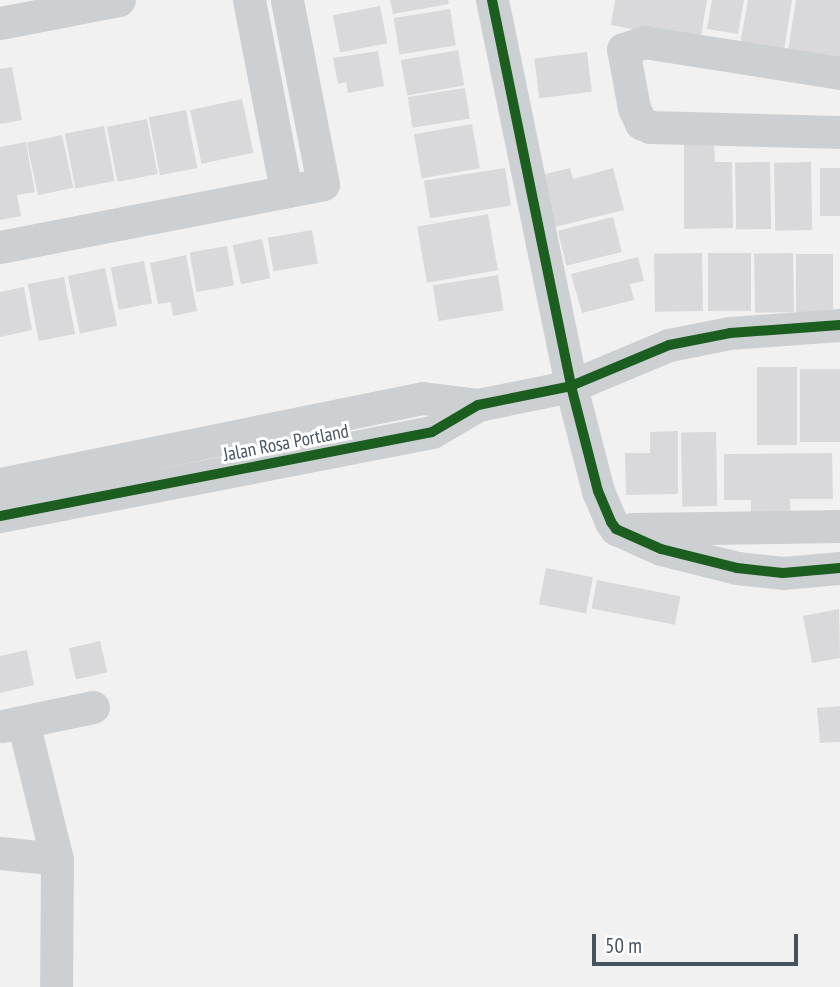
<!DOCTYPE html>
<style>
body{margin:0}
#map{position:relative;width:840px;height:987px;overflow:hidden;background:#f2f1f1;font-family:"PT Sans Narrow",sans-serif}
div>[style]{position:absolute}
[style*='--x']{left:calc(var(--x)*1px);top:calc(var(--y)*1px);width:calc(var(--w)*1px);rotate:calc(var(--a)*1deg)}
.building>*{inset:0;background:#d9d9db;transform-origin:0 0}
.street>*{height:33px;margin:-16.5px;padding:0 16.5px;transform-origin:16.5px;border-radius:16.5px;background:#cdd0d2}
.cycleway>*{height:10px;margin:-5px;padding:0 5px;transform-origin:5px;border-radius:5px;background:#1b5e20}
span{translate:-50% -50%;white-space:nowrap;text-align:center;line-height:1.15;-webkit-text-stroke:6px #fff;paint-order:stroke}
.street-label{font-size:19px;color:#465460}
.scale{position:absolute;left:592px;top:934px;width:206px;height:32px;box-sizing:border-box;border:4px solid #465460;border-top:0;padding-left:9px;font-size:21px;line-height:24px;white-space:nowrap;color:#465460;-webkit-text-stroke:5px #fff;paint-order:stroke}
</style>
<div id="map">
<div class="building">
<div style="clip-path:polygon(390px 0,448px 0,449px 4px,393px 14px)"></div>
<div style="clip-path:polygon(615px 0,707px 0,700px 42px,611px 25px)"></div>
<div style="clip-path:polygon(712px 0,744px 0,738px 34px,707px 29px)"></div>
<div style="clip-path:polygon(748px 0,792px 0,783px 57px,739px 50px)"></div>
<div style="clip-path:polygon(796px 0,840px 0,840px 59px,788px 50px)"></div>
<div style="left:380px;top:6px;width:38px;height:48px;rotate:79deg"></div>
<div style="left:450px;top:9px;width:37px;height:57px;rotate:81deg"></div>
<div style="left:458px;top:50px;width:36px;height:58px;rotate:80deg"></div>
<div style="clip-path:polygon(378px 51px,384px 86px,348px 93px,346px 82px,338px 84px,333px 58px)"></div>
<div style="left:587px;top:52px;width:40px;height:53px;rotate:83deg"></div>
<div style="clip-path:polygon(12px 67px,22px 120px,0 124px,0 69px)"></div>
<div style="left:465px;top:88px;width:31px;height:58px;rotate:81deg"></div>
<div style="left:242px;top:99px;width:55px;height:53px;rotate:78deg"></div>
<div style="left:186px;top:110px;width:59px;height:38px;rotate:79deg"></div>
<div style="left:147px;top:119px;width:56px;height:41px;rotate:79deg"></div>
<div style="left:472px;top:124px;width:45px;height:59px;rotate:80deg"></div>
<div style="left:104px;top:126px;width:56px;height:40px;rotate:79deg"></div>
<div style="left:62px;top:135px;width:54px;height:36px;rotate:78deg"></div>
<div style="clip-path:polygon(26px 142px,35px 192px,17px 195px,21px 216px,0 220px,0 147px)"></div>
<div style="clip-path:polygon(714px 143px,715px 162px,732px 162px,733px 228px,684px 229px,684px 144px)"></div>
<div style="left:770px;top:162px;width:67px;height:35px;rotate:89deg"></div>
<div style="left:811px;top:162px;width:68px;height:37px;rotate:89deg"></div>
<div style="left:505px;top:168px;width:38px;height:82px;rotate:81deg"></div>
<div style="clip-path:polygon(570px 168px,573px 179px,613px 168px,624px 210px,551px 228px,538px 176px)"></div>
<div style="left:820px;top:168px;width:20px;height:48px"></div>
<div style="left:488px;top:214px;width:57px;height:72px;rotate:80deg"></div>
<div style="left:613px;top:217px;width:36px;height:57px;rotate:76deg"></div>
<div style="left:312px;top:230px;width:34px;height:45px;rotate:80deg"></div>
<div style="left:262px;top:239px;width:40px;height:30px;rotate:78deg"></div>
<div style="left:227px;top:246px;width:40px;height:38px;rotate:80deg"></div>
<div style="left:702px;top:253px;width:58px;height:48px;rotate:89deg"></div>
<div style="left:708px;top:253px;width:43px;height:58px"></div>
<div style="left:793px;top:253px;width:59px;height:39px;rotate:89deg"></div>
<div style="left:796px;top:254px;width:37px;height:60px"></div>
<div style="clip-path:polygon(186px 255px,197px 311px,173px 316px,171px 302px,158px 304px,150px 263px)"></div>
<div style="clip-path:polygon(638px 257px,644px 281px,630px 284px,634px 300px,582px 313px,571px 274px)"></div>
<div style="left:144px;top:261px;width:43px;height:34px;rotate:79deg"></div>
<div style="left:105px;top:268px;width:59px;height:38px;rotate:78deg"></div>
<div style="left:498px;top:275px;width:36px;height:66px;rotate:81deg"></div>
<div style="left:64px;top:277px;width:58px;height:37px;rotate:79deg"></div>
<div style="clip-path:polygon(24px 287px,32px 330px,0 337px,0 292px)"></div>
<div style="left:757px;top:367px;width:40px;height:78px"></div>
<div style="left:800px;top:369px;width:40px;height:73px"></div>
<div style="clip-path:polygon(678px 431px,678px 494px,626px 495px,625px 453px,650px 453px,650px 432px)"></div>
<div style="left:716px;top:432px;width:74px;height:35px;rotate:89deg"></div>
<div style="clip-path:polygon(832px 453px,833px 499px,790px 499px,791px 516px,751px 517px,751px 500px,724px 500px,724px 454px)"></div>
<div style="left:546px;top:568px;width:48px;height:37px;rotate:11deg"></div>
<div style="left:597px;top:580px;width:85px;height:29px;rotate:11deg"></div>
<div style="clip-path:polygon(839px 609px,840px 658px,812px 663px,803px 616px)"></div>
<div style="left:100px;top:641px;width:32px;height:32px;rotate:77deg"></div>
<div style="clip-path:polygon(27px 650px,34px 685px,0 693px,0 656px)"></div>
<div style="clip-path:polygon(840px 706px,840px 742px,820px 743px,817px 708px)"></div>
</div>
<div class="street">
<div style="--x:249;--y:0;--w:195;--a:79"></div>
<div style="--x:492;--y:0;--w:394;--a:78.4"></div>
<div style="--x:571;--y:386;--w:108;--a:75.6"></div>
<div style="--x:598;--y:491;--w:34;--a:67"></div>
<div style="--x:611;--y:522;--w:9;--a:54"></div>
<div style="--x:616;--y:529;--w:49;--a:24"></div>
<div style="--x:661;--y:549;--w:78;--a:14"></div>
<div style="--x:737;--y:568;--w:46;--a:6.2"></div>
<div style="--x:783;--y:573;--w:57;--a:-5"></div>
<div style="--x:0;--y:23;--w:121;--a:-10.9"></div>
<div style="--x:840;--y:73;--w:197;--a:-171"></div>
<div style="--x:645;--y:42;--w:23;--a:162"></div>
<div style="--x:623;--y:49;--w:60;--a:79.4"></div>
<div style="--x:634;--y:108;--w:17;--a:65"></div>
<div style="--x:641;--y:123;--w:10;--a:24"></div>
<div style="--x:650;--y:127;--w:190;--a:1.5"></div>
<div style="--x:0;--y:247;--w:329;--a:-11"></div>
<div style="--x:323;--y:184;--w:187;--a:-101.1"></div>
<div style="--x:0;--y:484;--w:431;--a:-11.5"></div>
<div style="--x:422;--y:398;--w:56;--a:7.1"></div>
<div style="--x:0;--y:516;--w:440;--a:-11"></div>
<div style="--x:432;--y:432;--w:53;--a:-30.4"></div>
<div style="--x:478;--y:405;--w:95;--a:-11.5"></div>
<div style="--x:571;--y:386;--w:106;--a:-22.7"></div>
<div style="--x:669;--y:345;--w:62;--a:-11.1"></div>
<div style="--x:730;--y:333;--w:110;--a:-4.2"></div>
<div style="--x:632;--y:529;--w:208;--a:-0.8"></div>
<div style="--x:23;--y:722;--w:141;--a:76.1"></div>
<div style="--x:57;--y:859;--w:128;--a:90.4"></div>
<div style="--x:2;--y:726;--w:93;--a:-11.8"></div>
<div style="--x:0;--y:853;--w:57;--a:6"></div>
</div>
<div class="cycleway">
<div style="--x:492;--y:0;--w:394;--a:78.4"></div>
<div style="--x:571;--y:386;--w:108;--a:75.6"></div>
<div style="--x:598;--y:491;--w:34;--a:67"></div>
<div style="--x:611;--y:522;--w:9;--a:54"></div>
<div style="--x:616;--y:529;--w:49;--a:24"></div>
<div style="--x:661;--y:549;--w:78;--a:14"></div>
<div style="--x:737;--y:568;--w:46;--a:6.2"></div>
<div style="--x:783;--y:573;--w:57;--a:-5"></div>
<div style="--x:0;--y:516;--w:440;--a:-11"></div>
<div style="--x:432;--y:432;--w:53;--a:-30.4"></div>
<div style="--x:478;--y:405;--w:95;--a:-11.5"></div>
<div style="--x:571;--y:386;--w:106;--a:-22.7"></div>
<div style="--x:669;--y:345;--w:62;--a:-11.1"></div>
<div style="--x:730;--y:333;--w:110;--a:-4.2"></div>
</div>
<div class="street-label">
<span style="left:286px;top:443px;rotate:-11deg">Jalan Rosa Portland</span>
</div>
<div class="scale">50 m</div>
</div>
